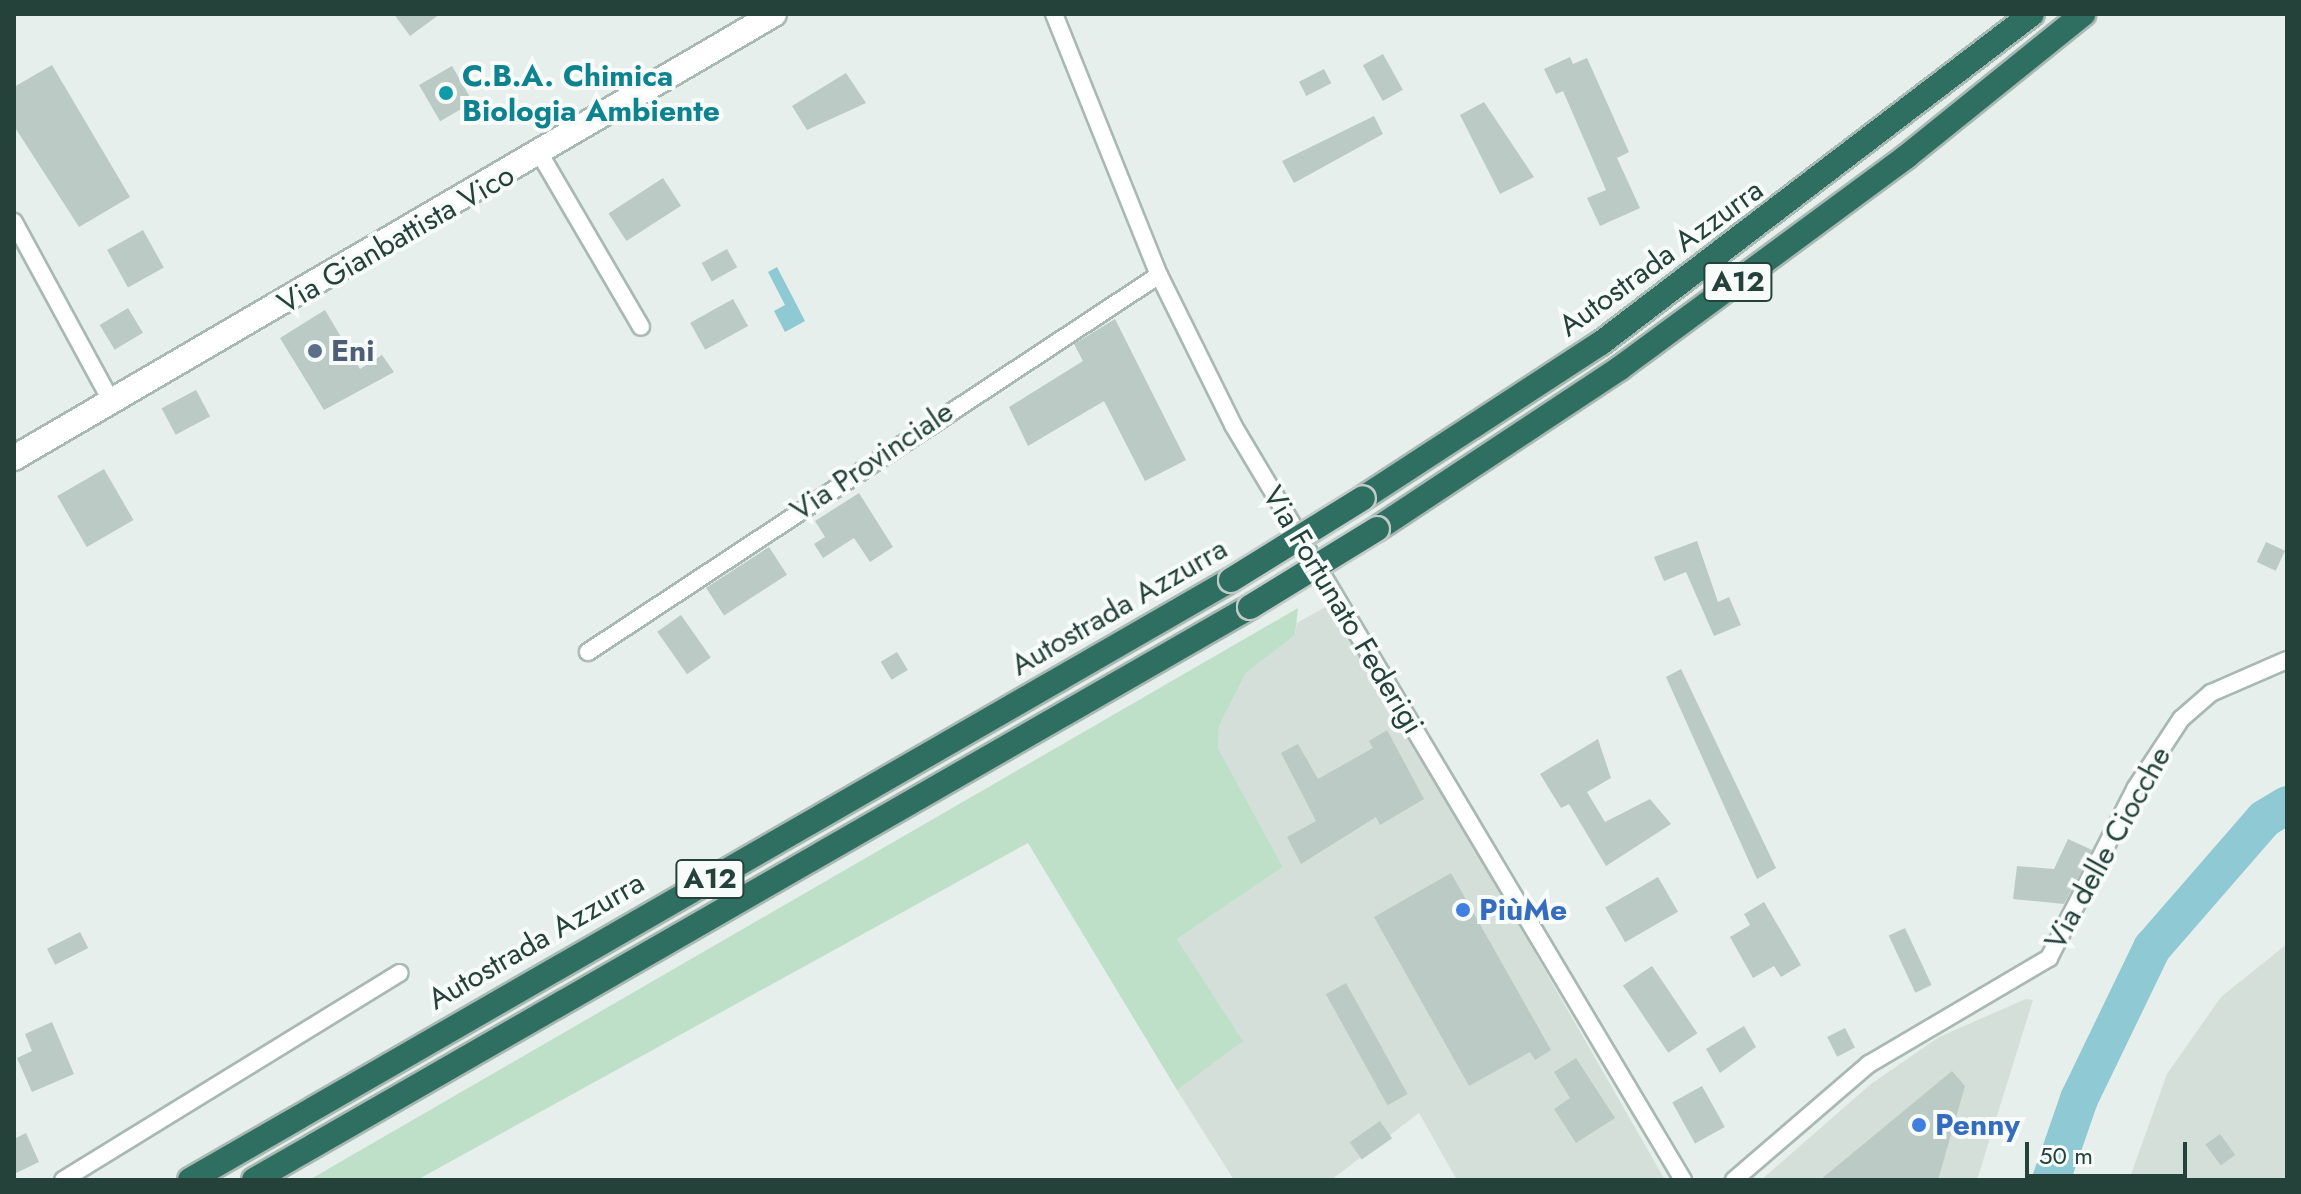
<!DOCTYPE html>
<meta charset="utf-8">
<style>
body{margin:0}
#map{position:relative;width:2301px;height:1194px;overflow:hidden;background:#e6efeb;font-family:Jost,sans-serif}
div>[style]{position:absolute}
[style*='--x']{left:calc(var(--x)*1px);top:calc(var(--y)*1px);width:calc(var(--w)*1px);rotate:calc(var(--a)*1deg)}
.built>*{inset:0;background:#d4dfda}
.green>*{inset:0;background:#bfe0c8}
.water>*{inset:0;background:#8ec9d4}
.river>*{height:38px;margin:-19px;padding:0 19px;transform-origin:19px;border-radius:19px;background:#8ec9d4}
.building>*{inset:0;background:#bbcac4;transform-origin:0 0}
.roads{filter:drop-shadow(2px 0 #a8b8b2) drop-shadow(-2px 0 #a8b8b2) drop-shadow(0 2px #a8b8b2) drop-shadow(0 -2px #a8b8b2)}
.street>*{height:16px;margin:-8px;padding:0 8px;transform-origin:8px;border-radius:8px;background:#fff}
.secondary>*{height:24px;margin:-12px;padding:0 12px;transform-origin:12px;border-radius:12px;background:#fff}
.highway>*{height:24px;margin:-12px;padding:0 12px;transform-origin:12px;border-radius:12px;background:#2f6f62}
.bridges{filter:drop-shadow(2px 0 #c2cac8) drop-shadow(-2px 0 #c2cac8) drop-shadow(0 2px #c2cac8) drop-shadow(0 -2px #c2cac8)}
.highway-bridge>*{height:24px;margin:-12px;padding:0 12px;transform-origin:12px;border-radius:12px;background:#2f6f62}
.dots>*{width:22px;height:22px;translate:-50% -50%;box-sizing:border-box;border:4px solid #f7fbf9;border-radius:50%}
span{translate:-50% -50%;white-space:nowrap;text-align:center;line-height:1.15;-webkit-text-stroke:8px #f7fbf9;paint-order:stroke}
.shield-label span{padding:2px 6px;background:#f7fbf9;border:2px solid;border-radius:6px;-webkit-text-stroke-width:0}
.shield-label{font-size:28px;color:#24423a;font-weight:700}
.culture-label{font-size:30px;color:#0d838f;font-weight:700}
.left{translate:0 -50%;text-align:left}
.street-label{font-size:30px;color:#24423a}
.service-label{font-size:30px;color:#4e5e75;font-weight:700}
.shop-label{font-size:30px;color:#366cbe;font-weight:700}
.frame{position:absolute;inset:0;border:16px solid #24423a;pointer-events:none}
.scale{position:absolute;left:2025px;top:1142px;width:162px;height:36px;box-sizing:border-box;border:4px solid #24423a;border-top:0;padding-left:10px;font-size:24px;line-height:28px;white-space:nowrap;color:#24423a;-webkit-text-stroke:6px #f7fbf9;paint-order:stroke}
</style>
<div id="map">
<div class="built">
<div style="clip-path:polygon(1334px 602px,1665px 1180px,1457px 1180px,1419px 1113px,1331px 1180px,1234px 1180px,1177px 1090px,1242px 1040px,1177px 939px,1283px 867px,1218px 748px,1219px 726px,1246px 673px,1295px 635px,1297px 623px)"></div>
<div style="clip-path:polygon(2287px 944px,2287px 1180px,2129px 1180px,2167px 1074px,2221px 997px)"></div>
<div style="clip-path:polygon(2026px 999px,2033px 1000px,1977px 1180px,1761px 1180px,1871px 1084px,1939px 1037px)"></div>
</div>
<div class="green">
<div style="clip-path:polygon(1298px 608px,1295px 635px,1246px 673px,1219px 726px,1218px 748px,1283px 867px,1177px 939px,1243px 1041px,1177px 1090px,1028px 843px,417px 1180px,309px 1180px)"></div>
</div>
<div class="water">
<div style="clip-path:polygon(777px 267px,805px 321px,785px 332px,774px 311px,785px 305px,768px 272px)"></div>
</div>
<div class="river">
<div style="--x:2051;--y:1180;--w:86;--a:-70.9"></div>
<div style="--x:2079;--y:1099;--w:168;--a:-64.2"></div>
<div style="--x:2152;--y:948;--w:171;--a:-49"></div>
<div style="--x:2264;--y:819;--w:27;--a:-31"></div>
</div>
<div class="building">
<div style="clip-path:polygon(394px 14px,440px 14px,410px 36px)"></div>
<div style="left:1383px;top:54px;width:41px;height:23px;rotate:61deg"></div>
<div style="clip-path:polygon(1570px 57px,1573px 64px,1587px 58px,1629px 152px,1617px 158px,1640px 208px,1600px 226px,1587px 198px,1606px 190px,1563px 91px,1556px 94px,1544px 69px)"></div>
<div style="clip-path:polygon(52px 65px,130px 197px,79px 227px,14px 126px,14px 87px)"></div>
<div style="left:452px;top:66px;width:42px;height:38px;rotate:60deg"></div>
<div style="left:1324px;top:69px;width:16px;height:28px;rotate:63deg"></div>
<div style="clip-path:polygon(846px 73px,866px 103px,807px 130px,792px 106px)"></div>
<div style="clip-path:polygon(1484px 102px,1534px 177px,1500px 194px,1460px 115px)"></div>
<div style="clip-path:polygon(1374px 116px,1383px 134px,1294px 183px,1282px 161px)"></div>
<div style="left:663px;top:178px;width:33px;height:65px;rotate:57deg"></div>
<div style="left:143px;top:230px;width:43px;height:41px;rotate:61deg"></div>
<div style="left:727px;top:249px;width:21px;height:29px;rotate:61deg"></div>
<div style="left:733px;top:299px;width:31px;height:49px;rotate:61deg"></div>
<div style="left:128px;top:308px;width:29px;height:33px;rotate:59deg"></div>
<div style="clip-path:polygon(325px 310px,360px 369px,382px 355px,394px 372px,324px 410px,280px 338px)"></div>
<div style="clip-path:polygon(1115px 319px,1186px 460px,1145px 481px,1104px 401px,1028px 446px,1009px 407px,1083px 361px,1074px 344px)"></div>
<div style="left:196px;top:390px;width:30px;height:39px;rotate:62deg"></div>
<div style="left:104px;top:469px;width:59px;height:54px;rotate:60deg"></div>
<div style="clip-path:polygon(859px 493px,893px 547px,870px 562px,854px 538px,823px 558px,814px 544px,825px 537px,815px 521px)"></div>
<div style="clip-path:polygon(1697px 541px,1718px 602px,1729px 597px,1741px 625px,1714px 636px,1686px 572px,1664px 581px,1654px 557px)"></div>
<div style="left:2266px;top:542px;width:21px;height:22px;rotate:25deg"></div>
<div style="left:769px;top:547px;width:33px;height:75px;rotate:57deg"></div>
<div style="left:681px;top:615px;width:52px;height:29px;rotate:55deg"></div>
<div style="left:897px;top:652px;width:21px;height:19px;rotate:59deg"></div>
<div style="clip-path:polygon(1681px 669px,1776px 868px,1757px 879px,1666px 677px)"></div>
<div style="clip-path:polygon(1387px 730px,1424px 799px,1380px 825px,1376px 817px,1301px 864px,1287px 837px,1316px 821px,1281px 753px,1298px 744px,1318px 779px,1373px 748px,1369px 741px)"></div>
<div style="clip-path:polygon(1598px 739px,1611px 778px,1587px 792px,1605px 822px,1650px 799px,1671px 824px,1606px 866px,1569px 804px,1561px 808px,1540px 774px)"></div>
<div style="clip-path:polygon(2068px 839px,2092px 850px,2064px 904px,2013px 899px,2017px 866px,2054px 869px)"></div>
<div style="clip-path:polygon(1451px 873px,1551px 1050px,1535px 1060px,1530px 1052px,1469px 1086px,1374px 917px)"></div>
<div style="left:1658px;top:877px;width:40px;height:61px;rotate:60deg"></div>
<div style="clip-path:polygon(1764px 902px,1801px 965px,1781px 977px,1774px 966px,1753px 978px,1730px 937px,1750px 925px,1744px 914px)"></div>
<div style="left:1905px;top:928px;width:63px;height:18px;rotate:65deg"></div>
<div style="left:80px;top:932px;width:18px;height:37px;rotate:63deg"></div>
<div style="left:1652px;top:966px;width:81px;height:35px;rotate:56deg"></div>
<div style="left:1346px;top:983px;width:127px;height:23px;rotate:61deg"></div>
<div style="clip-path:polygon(52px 1022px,74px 1074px,32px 1092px,17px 1058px,32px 1051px,25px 1034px)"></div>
<div style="clip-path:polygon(1744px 1026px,1756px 1047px,1720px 1073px,1706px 1049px)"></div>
<div style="left:1845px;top:1028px;width:22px;height:20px;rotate:63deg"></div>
<div style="clip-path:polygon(1576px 1058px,1615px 1118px,1576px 1143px,1554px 1109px,1570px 1098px,1554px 1072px)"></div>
<div style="clip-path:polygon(1952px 1071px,1965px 1086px,1938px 1180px,1820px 1180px)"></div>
<div style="left:1702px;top:1086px;width:47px;height:34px;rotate:61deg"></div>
<div style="left:1380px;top:1121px;width:21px;height:37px;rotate:55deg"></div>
<div style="clip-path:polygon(26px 1133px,39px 1162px,14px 1174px,14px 1139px)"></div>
<div style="left:2220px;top:1134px;width:26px;height:18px;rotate:54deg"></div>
</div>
<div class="roads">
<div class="street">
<div style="--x:1054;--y:14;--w:281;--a:68.1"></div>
<div style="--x:1159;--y:275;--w:167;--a:63.7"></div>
<div style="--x:1233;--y:425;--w:879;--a:59.2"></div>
<div style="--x:540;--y:154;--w:200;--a:59.7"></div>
<div style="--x:14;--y:222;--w:207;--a:61.5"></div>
<div style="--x:588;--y:652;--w:684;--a:-33.43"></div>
<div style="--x:63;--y:1180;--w:395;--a:-31.6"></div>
<div style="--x:1734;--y:1180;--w:178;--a:-40.7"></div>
<div style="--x:1869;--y:1064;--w:209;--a:-30.5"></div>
<div style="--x:2049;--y:958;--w:190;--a:-63"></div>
<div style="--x:2135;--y:789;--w:84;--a:-56.7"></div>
<div style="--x:2181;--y:719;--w:40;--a:-41"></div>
<div style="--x:2211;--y:693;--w:83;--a:-23.5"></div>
</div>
<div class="secondary">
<div style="--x:14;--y:458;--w:880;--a:-30.29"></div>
</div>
<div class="highway">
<div style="--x:1363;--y:498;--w:284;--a:-33.1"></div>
<div style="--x:1601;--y:343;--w:542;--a:-37.36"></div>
<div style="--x:1377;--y:529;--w:291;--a:-33.5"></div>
<div style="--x:1620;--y:368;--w:355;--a:-36.4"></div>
<div style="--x:1906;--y:157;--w:228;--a:-38.9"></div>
<div style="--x:190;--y:1180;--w:1202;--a:-29.96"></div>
<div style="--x:254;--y:1180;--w:1149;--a:-29.91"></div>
</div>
</div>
<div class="bridges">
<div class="highway-bridge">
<div style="--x:1231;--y:580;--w:155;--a:-31.8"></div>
<div style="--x:1250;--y:607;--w:149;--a:-31.6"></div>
</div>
</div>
<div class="dots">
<div style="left:446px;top:93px;background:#0f9aa8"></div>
<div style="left:315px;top:351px;background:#5c6f8a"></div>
<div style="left:1463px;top:910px;background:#3f7fe0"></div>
<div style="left:1919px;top:1125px;background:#3f7fe0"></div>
</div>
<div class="shield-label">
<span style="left:1738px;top:282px">A12</span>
<span style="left:710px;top:879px">A12</span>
</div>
<div class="culture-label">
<span class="left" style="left:462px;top:93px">C.B.A. Chimica<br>Biologia Ambiente</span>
</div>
<div class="street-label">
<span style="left:396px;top:239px;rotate:-30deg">Via Gianbattista Vico</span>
<span style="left:1661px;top:258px;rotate:-36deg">Autostrada Azzurra</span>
<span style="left:872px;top:461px;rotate:-34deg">Via Provinciale</span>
<span style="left:1119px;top:607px;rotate:-30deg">Autostrada Azzurra</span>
<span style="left:1343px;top:610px;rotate:59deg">Via Fortunato Federigi</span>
<span style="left:2108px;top:848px;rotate:-61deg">Via delle Ciocche</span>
<span style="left:536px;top:941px;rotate:-30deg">Autostrada Azzurra</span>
</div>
<div class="service-label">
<span class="left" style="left:331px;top:351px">Eni</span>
</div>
<div class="shop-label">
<span class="left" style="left:1479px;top:910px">PiùMe</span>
<span class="left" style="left:1935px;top:1125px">Penny</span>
</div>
<div class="frame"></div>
<div class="scale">50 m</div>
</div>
